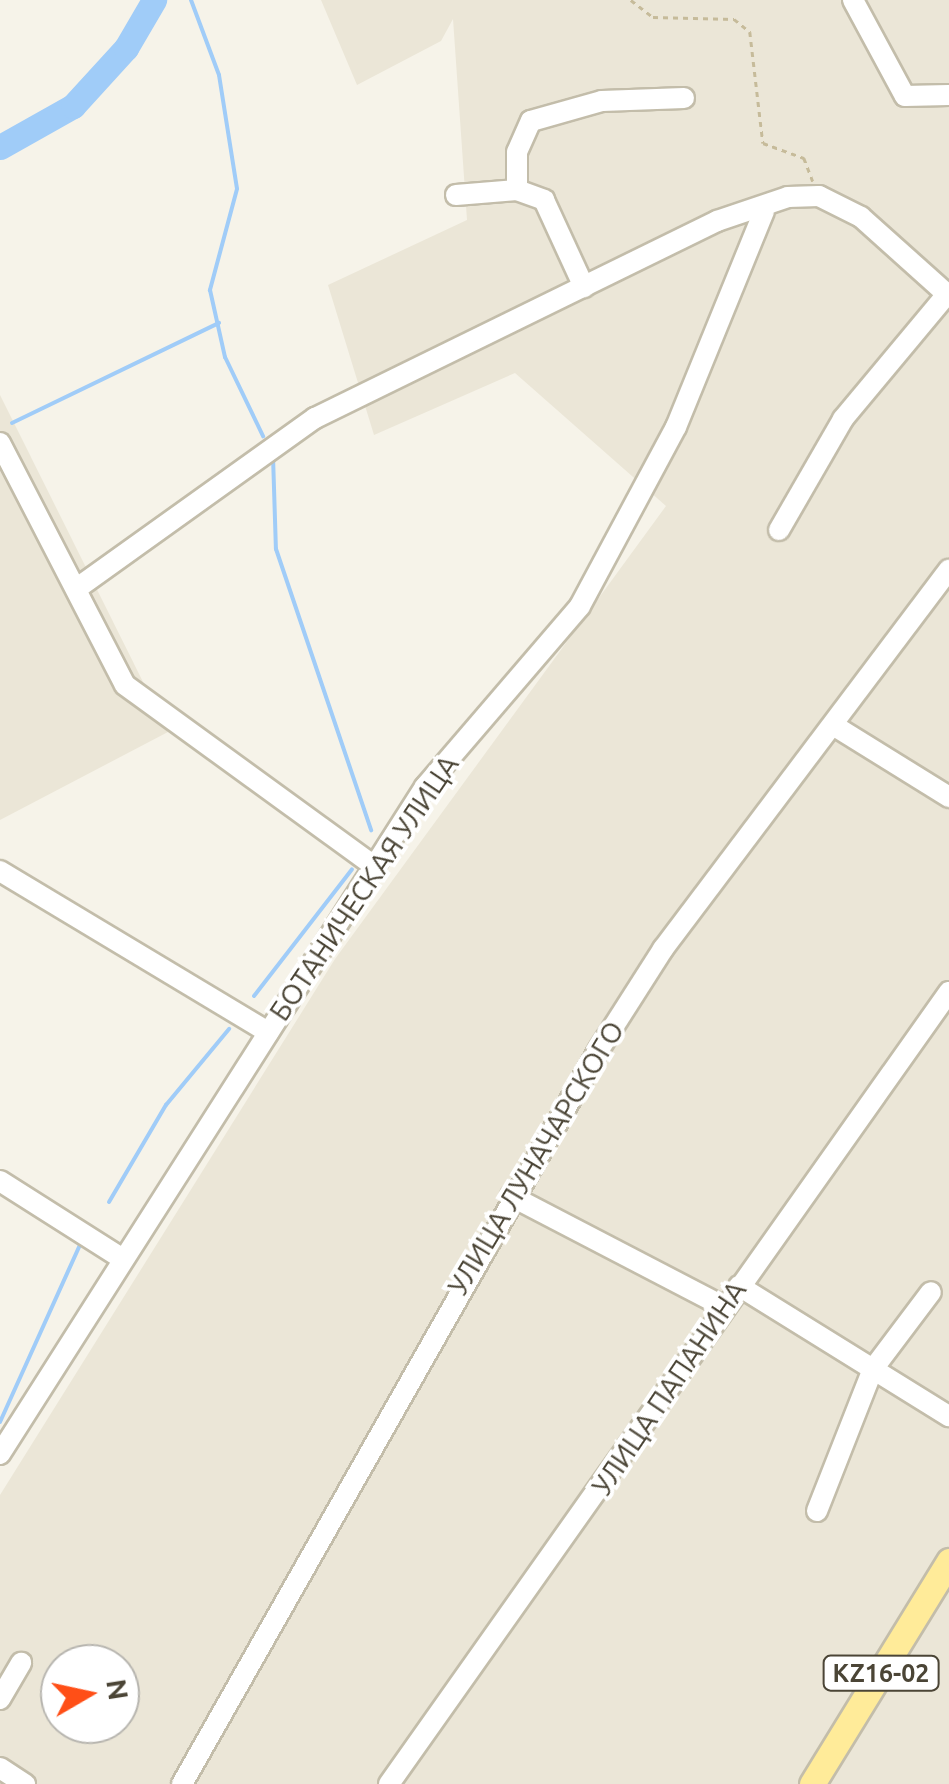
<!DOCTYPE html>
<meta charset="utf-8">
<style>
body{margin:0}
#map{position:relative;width:949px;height:1784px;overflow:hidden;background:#f6f3e9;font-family:Ubuntu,sans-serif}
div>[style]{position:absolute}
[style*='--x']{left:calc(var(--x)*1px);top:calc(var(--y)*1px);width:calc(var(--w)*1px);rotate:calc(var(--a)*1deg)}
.residential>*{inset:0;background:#ebe6d7}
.stream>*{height:4px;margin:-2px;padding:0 2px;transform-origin:2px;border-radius:2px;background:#a0ccf8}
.river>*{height:25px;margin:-12.5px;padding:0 12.5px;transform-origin:12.5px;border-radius:12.5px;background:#a0ccf8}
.path>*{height:2.5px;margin-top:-1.25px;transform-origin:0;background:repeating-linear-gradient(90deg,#c6bb9a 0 5px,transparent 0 10px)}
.roads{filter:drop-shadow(2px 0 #c3bdaa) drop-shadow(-2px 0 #c3bdaa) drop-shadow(0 2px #c3bdaa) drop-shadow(0 -2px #c3bdaa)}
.minor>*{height:20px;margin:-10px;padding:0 10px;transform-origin:10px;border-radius:10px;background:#fff}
.major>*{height:25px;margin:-12.5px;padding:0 12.5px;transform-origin:12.5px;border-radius:12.5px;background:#ffeb99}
span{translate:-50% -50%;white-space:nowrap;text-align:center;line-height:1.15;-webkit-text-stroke:8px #fff;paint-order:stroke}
.shield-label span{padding:2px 8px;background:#fff;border:2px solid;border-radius:8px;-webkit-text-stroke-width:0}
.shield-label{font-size:25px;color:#4b4536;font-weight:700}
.street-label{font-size:28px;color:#4b4536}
.north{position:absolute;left:40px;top:1644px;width:100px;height:100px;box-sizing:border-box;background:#fff;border:2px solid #b7b5af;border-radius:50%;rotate:81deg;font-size:28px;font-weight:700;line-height:40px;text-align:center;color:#4b4536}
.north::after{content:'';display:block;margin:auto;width:35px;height:45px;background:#ff4f17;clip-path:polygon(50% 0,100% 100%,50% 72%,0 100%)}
</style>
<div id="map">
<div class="residential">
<div style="clip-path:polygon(evenodd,321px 0,949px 0,949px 1784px,0 1784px,0 1495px,335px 959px,666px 506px,515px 373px,374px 435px,328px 285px,467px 220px,453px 19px,441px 41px,357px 85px,321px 0,60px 1664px,120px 1664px,120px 1724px,60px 1724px,60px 1664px)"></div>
<div style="clip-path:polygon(0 395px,168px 732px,0 820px)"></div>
</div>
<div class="stream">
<div style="--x:191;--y:0;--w:80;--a:69.5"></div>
<div style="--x:219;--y:75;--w:115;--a:81"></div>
<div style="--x:237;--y:189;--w:105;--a:105"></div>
<div style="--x:210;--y:290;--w:69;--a:77.4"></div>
<div style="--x:225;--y:357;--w:88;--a:64.3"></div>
<div style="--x:12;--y:423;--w:230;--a:-25.8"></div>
<div style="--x:273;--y:456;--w:93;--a:88.2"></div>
<div style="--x:276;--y:549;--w:297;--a:71.3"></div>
<div style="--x:254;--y:996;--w:160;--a:-52.3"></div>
<div style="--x:109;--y:1202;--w:113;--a:-59.6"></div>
<div style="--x:166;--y:1105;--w:99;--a:-50.3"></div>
<div style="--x:0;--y:1422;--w:200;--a:-65.7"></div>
</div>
<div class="river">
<div style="--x:0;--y:147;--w:84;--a:-29.3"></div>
<div style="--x:73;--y:106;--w:79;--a:-47.6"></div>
<div style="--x:126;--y:48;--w:56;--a:-59.7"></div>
</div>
<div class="path">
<div style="--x:631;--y:0;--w:28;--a:38"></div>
<div style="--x:653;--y:17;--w:81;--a:1.4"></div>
<div style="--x:734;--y:19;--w:21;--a:39"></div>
<div style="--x:750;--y:32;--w:112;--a:83.3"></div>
<div style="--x:763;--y:143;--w:44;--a:20.1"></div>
<div style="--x:804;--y:158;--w:25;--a:69"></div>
</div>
<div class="roads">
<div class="minor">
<div style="--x:853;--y:0;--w:109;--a:61.6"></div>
<div style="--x:905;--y:96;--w:44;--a:-1.3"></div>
<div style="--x:517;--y:190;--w:38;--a:-90"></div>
<div style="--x:517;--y:152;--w:34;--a:-66"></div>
<div style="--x:531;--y:121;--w:74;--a:-15.7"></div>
<div style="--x:602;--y:101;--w:82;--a:-2.1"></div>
<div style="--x:456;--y:195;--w:61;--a:-4.7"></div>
<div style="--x:517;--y:190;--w:29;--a:20"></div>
<div style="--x:544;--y:200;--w:96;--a:65.3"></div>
<div style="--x:0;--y:443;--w:272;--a:62.7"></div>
<div style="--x:125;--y:685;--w:306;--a:36"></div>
<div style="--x:779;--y:530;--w:128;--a:-60"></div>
<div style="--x:843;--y:419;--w:163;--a:-50.2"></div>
<div style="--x:76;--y:589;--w:294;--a:-35.6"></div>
<div style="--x:315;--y:418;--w:448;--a:-26.1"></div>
<div style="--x:717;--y:221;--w:75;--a:-18.7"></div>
<div style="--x:788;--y:197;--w:31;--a:-2"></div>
<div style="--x:819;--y:196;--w:47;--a:26.6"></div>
<div style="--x:861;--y:217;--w:118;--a:41.9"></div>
<div style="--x:833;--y:725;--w:137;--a:31.8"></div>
<div style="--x:0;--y:871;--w:313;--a:31"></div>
<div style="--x:0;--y:1181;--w:146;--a:32.4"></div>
<div style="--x:511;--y:1196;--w:240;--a:27.5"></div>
<div style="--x:739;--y:1286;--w:247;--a:31.8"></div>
<div style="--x:0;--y:1454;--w:791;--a:-57.5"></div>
<div style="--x:425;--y:787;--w:238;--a:-49.4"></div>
<div style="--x:580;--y:606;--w:203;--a:-61.8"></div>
<div style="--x:676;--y:427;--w:233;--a:-67.8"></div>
<div style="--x:817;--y:1511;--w:153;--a:-68.5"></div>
<div style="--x:873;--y:1369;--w:96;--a:-53"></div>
<div style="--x:0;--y:1699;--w:42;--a:-59.7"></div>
<div style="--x:0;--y:1768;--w:30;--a:33"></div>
<div style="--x:182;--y:1784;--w:843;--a:-60.42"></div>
<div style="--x:598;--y:1051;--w:121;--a:-57.5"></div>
<div style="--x:663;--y:949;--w:475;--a:-53"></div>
<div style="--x:389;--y:1784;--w:970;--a:-54.74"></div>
</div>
<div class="major">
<div style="--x:812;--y:1784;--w:262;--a:-58.4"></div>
</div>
</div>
<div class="shield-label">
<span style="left:881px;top:1673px">KZ16-02</span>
</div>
<div class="street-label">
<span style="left:364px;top:888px;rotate:-56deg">БОТАНИЧЕСКАЯ УЛИЦА</span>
<span style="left:536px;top:1158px;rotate:-59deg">УЛИЦА ЛУНАЧАРСКОГО</span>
<span style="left:669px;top:1388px;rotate:-56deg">УЛИЦА ПАПАНИНА</span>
</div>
<div class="north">N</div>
</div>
